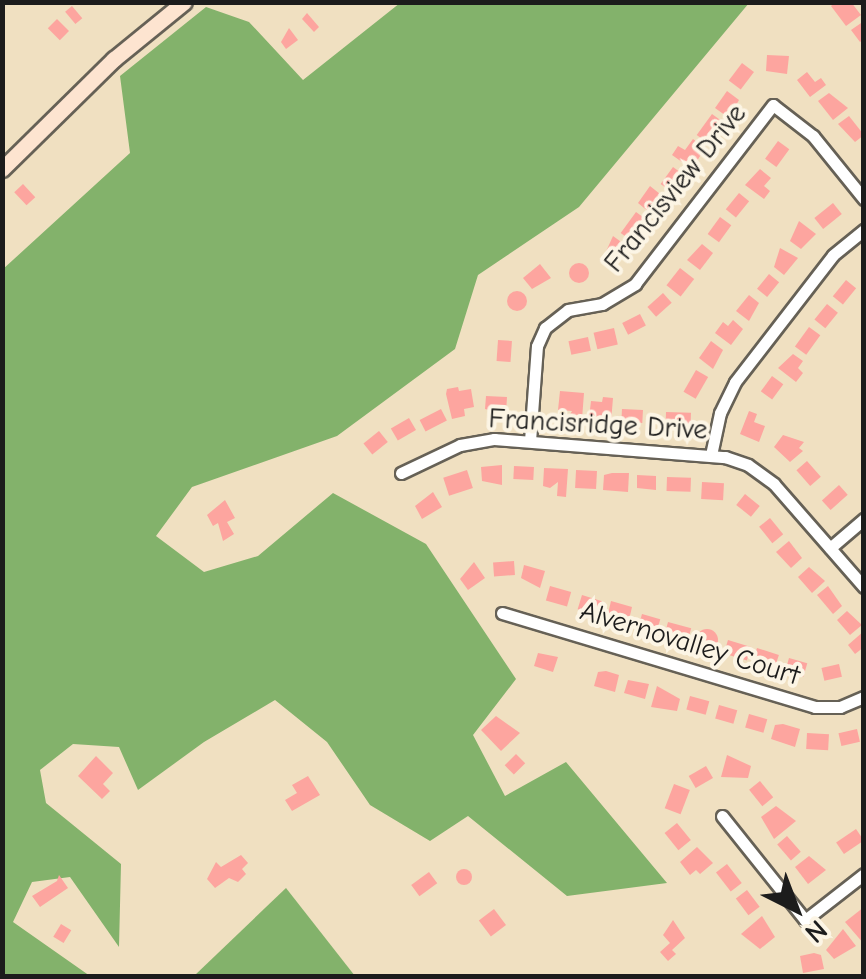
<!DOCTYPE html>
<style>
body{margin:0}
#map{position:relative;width:866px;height:979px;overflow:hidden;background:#f0e0c1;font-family:"Comic Neue",sans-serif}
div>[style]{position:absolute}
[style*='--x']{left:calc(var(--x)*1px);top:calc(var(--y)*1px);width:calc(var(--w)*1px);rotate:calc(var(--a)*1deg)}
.forest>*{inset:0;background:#83b26b}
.building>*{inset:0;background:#fda59f;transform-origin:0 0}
.round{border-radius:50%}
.roads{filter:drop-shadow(2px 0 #666156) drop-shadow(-2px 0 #666156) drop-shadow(0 2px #666156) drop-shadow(0 -2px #666156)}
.street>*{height:11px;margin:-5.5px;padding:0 5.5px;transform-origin:5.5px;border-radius:5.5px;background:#fff}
.secondary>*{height:15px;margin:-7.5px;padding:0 7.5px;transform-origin:7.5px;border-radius:7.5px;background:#fde4d0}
span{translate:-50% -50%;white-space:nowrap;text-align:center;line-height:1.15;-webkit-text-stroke:8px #fcf5e5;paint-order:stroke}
.street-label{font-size:28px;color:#1c1c1c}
.frame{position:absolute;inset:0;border:5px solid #1c1c1c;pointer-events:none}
.north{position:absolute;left:746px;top:859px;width:100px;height:100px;-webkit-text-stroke:8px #fcf5e5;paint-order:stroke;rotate:138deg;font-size:28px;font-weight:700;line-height:40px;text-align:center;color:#1c1c1c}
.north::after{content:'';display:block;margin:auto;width:35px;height:45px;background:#1c1c1c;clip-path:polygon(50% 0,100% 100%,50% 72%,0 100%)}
</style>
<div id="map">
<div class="forest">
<div style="clip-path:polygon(400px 3px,749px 3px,579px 207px,478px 275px,455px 349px,337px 436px,192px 487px,156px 536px,204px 572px,258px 556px,333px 493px,426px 544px,516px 679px,473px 735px,505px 796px,566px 762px,667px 883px,567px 896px,468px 816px,430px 841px,370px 805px,327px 742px,275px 700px,204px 742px,138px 790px,119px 747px,73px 744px,40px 770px,46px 803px,121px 864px,119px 947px,70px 877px,32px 882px,13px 922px,90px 976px,3px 976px,2px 270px,130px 153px,120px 76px,206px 7px,249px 22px,303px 80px)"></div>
<div style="clip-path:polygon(286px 888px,355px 976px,194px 976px)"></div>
</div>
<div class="building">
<div style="clip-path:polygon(836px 2px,851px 2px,861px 15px,846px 26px,831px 6px)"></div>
<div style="left:72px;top:6px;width:16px;height:9px;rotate:50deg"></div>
<div style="clip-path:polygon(307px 13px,319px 27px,314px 32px,302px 19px)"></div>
<div style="left:57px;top:19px;width:17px;height:13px;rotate:45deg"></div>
<div style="clip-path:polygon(864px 21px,864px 39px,860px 42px,851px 30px)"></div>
<div style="clip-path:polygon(289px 28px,298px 40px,286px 49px,281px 42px)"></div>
<div style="clip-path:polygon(767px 55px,789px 56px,787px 74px,766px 71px)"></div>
<div style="left:742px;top:63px;width:15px;height:22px;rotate:37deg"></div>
<div style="clip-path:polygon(807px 72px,815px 82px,821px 78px,826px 85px,810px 97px,797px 80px)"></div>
<div style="clip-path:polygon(727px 91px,739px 100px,729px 118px,715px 108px)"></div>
<div style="clip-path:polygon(829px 93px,848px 108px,833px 120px,818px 101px)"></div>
<div style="left:712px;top:114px;width:17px;height:26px;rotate:36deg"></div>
<div style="clip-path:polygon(849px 116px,864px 135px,855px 142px,838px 124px)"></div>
<div style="clip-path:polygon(693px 139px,705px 148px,692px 169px,672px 155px,678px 146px,685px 150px)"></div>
<div style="left:778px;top:141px;width:14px;height:22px;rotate:36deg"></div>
<div style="left:673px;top:167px;width:14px;height:21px;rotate:36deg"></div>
<div style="clip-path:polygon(760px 169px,771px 178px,764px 186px,770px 191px,764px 199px,745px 185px)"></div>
<div style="left:23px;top:184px;width:18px;height:12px;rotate:47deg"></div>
<div style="clip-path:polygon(650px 186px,660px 194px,655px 202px,662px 207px,655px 217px,638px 203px)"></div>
<div style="left:739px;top:193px;width:13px;height:21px;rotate:39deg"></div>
<div style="left:833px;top:203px;width:14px;height:24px;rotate:51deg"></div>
<div style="left:636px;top:212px;width:19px;height:26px;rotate:36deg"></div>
<div style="left:720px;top:217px;width:14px;height:21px;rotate:36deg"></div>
<div style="clip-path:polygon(799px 221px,816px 234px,801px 249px,790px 241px)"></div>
<div style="clip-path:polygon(613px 236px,631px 249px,615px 264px,604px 256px)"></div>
<div style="clip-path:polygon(702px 244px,713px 253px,700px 270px,687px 260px)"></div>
<div style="clip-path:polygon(780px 248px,798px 258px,784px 275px,774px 267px)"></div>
<div class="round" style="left:569px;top:263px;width:20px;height:20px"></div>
<div style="clip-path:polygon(540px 264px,551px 278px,532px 289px,523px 278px)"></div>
<div style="left:680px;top:268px;width:18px;height:22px;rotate:38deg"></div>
<div style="left:769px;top:274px;width:13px;height:19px;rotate:39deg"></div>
<div style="left:846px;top:280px;width:13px;height:21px;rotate:39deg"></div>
<div class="round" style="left:507px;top:291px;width:20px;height:20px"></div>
<div style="left:663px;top:293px;width:13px;height:21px;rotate:48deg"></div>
<div style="clip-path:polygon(749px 295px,759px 303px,749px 321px,736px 311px)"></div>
<div style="left:827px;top:304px;width:14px;height:20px;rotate:39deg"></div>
<div style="left:640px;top:314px;width:13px;height:20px;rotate:63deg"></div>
<div style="clip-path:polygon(733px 320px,743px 329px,731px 345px,715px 333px,723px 322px,728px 326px)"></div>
<div style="left:809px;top:327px;width:14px;height:24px;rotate:36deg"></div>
<div style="left:614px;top:328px;width:17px;height:21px;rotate:77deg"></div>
<div style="left:588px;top:337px;width:14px;height:20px;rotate:78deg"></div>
<div style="left:498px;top:340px;width:14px;height:21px;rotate:4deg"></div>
<div style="clip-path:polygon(711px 341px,723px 350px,713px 369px,699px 358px)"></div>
<div style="clip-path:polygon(793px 354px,803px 361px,798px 368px,803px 373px,796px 382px,778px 368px)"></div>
<div style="left:696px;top:370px;width:14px;height:25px;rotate:30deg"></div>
<div style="left:772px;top:376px;width:14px;height:19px;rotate:36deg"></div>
<div style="clip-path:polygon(458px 387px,459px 391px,471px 389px,474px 407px,464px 409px,465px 416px,452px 419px,446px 394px,447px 389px)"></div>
<div style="clip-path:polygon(560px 391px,584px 393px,582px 419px,568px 418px,572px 411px,558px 410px)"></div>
<div style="clip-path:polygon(486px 396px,507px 397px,506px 414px,485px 409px)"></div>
<div style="clip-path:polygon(603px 397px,613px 398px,611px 422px,589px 418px,591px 401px,602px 402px)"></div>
<div style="left:441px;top:409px;width:13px;height:24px;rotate:63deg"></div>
<div style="left:622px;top:409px;width:21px;height:13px;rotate:3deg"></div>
<div style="clip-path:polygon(749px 411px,757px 414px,754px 422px,765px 426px,759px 442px,740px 434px)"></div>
<div style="left:666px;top:412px;width:25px;height:14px;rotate:2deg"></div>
<div style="left:409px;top:418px;width:14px;height:21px;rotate:60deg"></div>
<div style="left:379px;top:431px;width:14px;height:20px;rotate:51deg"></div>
<div style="clip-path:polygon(783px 435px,804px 442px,799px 448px,803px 451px,790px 462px,774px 447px)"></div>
<div style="left:807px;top:461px;width:21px;height:14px;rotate:49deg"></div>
<div style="clip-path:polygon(502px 465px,502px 485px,482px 481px,481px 467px)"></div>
<div style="left:514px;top:466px;width:20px;height:13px;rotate:3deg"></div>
<div style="clip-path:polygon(544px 468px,568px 469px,566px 497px,557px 496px,558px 482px,550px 488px,543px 486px)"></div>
<div style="left:467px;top:470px;width:19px;height:25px;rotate:72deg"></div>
<div style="left:597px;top:471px;width:18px;height:21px;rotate:93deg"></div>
<div style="clip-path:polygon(612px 473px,629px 473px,628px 492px,603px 490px,604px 475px)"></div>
<div style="clip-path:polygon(637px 475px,656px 476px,656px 490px,637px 488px)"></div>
<div style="left:667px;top:477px;width:24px;height:14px;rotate:2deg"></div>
<div style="left:702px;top:482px;width:22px;height:17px;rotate:3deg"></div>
<div style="left:839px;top:485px;width:13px;height:23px;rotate:48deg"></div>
<div style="clip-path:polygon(433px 492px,442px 507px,422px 519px,415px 506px)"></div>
<div style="left:745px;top:494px;width:19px;height:14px;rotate:39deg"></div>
<div style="clip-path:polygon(225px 500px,235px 518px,227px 522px,234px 534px,223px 541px,218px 523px,213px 526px,207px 515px)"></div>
<div style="left:770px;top:518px;width:21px;height:14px;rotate:51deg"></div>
<div style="clip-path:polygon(789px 541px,802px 558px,791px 568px,776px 552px)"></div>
<div style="left:514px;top:561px;width:14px;height:21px;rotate:86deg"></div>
<div style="clip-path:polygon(474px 562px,485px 578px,468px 590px,460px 579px)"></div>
<div style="clip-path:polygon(524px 565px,545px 571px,540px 588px,521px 578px)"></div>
<div style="clip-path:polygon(809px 567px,825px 581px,812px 593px,798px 577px)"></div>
<div style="left:550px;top:586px;width:22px;height:15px;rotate:16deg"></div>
<div style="clip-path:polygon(828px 586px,842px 606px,833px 614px,817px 595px)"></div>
<div style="left:582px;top:595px;width:21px;height:15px;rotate:17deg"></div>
<div style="clip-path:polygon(611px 601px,632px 607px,629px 620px,607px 618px)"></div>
<div style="clip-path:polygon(847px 611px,862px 625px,850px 635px,837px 620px)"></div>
<div style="left:642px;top:614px;width:19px;height:14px;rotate:16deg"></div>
<div style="left:668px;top:622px;width:24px;height:14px;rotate:15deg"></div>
<div class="round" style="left:696px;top:629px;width:22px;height:22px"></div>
<div style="clip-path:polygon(864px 631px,864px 647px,855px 654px,848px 645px)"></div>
<div style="left:728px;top:640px;width:24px;height:14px;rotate:17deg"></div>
<div style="left:757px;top:648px;width:23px;height:14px;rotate:18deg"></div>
<div style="clip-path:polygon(538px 653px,558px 657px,553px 672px,534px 666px)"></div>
<div style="left:789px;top:658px;width:19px;height:14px;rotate:16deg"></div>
<div style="left:839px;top:664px;width:13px;height:18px;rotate:77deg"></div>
<div style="clip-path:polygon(606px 671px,619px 675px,615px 692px,594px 686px,598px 672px)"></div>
<div style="clip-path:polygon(628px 680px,649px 684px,645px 699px,624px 693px)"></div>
<div style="clip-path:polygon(657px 686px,680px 699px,677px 711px,651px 707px)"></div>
<div style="left:690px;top:696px;width:20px;height:14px;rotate:15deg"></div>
<div style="left:719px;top:705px;width:19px;height:14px;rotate:16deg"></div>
<div style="left:749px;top:714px;width:19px;height:14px;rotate:16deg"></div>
<div style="clip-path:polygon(496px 716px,520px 733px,501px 751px,481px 730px)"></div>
<div style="clip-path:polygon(783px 724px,800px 729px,795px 747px,771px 739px,775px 725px)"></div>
<div style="left:857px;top:729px;width:13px;height:19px;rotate:77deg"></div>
<div style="left:807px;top:733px;width:22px;height:16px;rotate:3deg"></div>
<div style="left:516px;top:754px;width:13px;height:16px;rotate:45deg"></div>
<div style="clip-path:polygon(727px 755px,751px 766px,748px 778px,721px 777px)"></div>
<div style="clip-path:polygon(96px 756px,113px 773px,103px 784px,110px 791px,102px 799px,78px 776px)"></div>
<div style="left:706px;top:766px;width:14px;height:20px;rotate:60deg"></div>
<div style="clip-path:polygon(308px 776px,320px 795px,292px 811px,285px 800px,297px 793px,292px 785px)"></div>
<div style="left:760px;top:781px;width:21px;height:14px;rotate:51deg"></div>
<div style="left:674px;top:784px;width:17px;height:26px;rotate:21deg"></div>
<div style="clip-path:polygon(776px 806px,796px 821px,774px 839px,761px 817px)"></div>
<div style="left:677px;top:823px;width:22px;height:16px;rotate:51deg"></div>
<div style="left:856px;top:829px;width:14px;height:24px;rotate:56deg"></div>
<div style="left:787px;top:836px;width:21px;height:13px;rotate:49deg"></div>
<div style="clip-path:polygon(697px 847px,713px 863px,700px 874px,696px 870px,690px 875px,680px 862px)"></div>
<div style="clip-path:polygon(241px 855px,248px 863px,242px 869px,246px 874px,238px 882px,229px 878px,215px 888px,207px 879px,216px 862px,221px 867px)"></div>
<div style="clip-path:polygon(809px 856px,826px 870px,808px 884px,795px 867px)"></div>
<div style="left:727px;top:864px;width:24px;height:14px;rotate:52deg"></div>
<div class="round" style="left:456px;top:869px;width:16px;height:16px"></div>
<div style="left:429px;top:872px;width:14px;height:22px;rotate:54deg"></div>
<div style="clip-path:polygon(59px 875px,68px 888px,40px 907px,32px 896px,57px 881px)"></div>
<div style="left:747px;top:890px;width:21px;height:14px;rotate:53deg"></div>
<div style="clip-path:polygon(864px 907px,864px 944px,845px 922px)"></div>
<div style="left:494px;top:909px;width:20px;height:19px;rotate:53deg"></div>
<div style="clip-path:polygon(762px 916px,775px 937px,760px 949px,741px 934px)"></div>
<div style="clip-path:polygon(673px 920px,685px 938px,672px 950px,676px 954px,668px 961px,660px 952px,670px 943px,663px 935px)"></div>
<div style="left:61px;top:924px;width:12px;height:15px;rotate:31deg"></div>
<div style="clip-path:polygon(843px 929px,856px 946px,834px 959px,826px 950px)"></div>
<div style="clip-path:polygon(814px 953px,821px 955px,824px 969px,803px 973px,800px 956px)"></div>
</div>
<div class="roads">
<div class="street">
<div style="--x:530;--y:441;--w:95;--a:-85.8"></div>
<div style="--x:537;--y:346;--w:20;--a:-66"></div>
<div style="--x:545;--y:328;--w:29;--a:-38"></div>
<div style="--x:568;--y:310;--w:35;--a:-10"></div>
<div style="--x:602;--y:304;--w:39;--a:-31"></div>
<div style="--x:635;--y:284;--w:226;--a:-52.4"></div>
<div style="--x:773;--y:105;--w:51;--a:37.8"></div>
<div style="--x:813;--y:136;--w:81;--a:51"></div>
<div style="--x:711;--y:455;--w:43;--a:-77.9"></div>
<div style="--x:720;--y:413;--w:34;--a:-64"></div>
<div style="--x:735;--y:382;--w:160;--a:-52.3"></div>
<div style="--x:833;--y:255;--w:40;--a:-39"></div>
<div style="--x:401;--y:473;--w:65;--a:-25.4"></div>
<div style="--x:460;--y:445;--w:35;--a:-10"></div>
<div style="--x:494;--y:439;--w:232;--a:4.5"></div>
<div style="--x:725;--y:457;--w:24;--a:19"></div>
<div style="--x:748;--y:465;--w:32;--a:36"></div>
<div style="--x:774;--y:484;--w:137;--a:48.9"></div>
<div style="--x:830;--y:548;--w:45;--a:-40.5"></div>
<div style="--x:502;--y:613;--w:327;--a:16.7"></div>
<div style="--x:815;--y:707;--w:25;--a:0"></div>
<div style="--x:840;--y:707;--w:26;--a:-23"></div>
<div style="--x:722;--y:816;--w:133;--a:51.4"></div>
<div style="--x:805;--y:920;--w:75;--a:-37.9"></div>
</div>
<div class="secondary">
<div style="--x:2;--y:169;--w:157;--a:-44.5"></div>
<div style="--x:114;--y:59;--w:90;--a:-39.2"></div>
</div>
</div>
<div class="street-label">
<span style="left:675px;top:188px;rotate:-51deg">Francisview Drive</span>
<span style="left:598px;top:424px;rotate:3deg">Francisridge Drive</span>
<span style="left:690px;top:643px;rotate:17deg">Alvernovalley Court</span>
</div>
<div class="frame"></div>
<div class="north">N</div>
</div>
